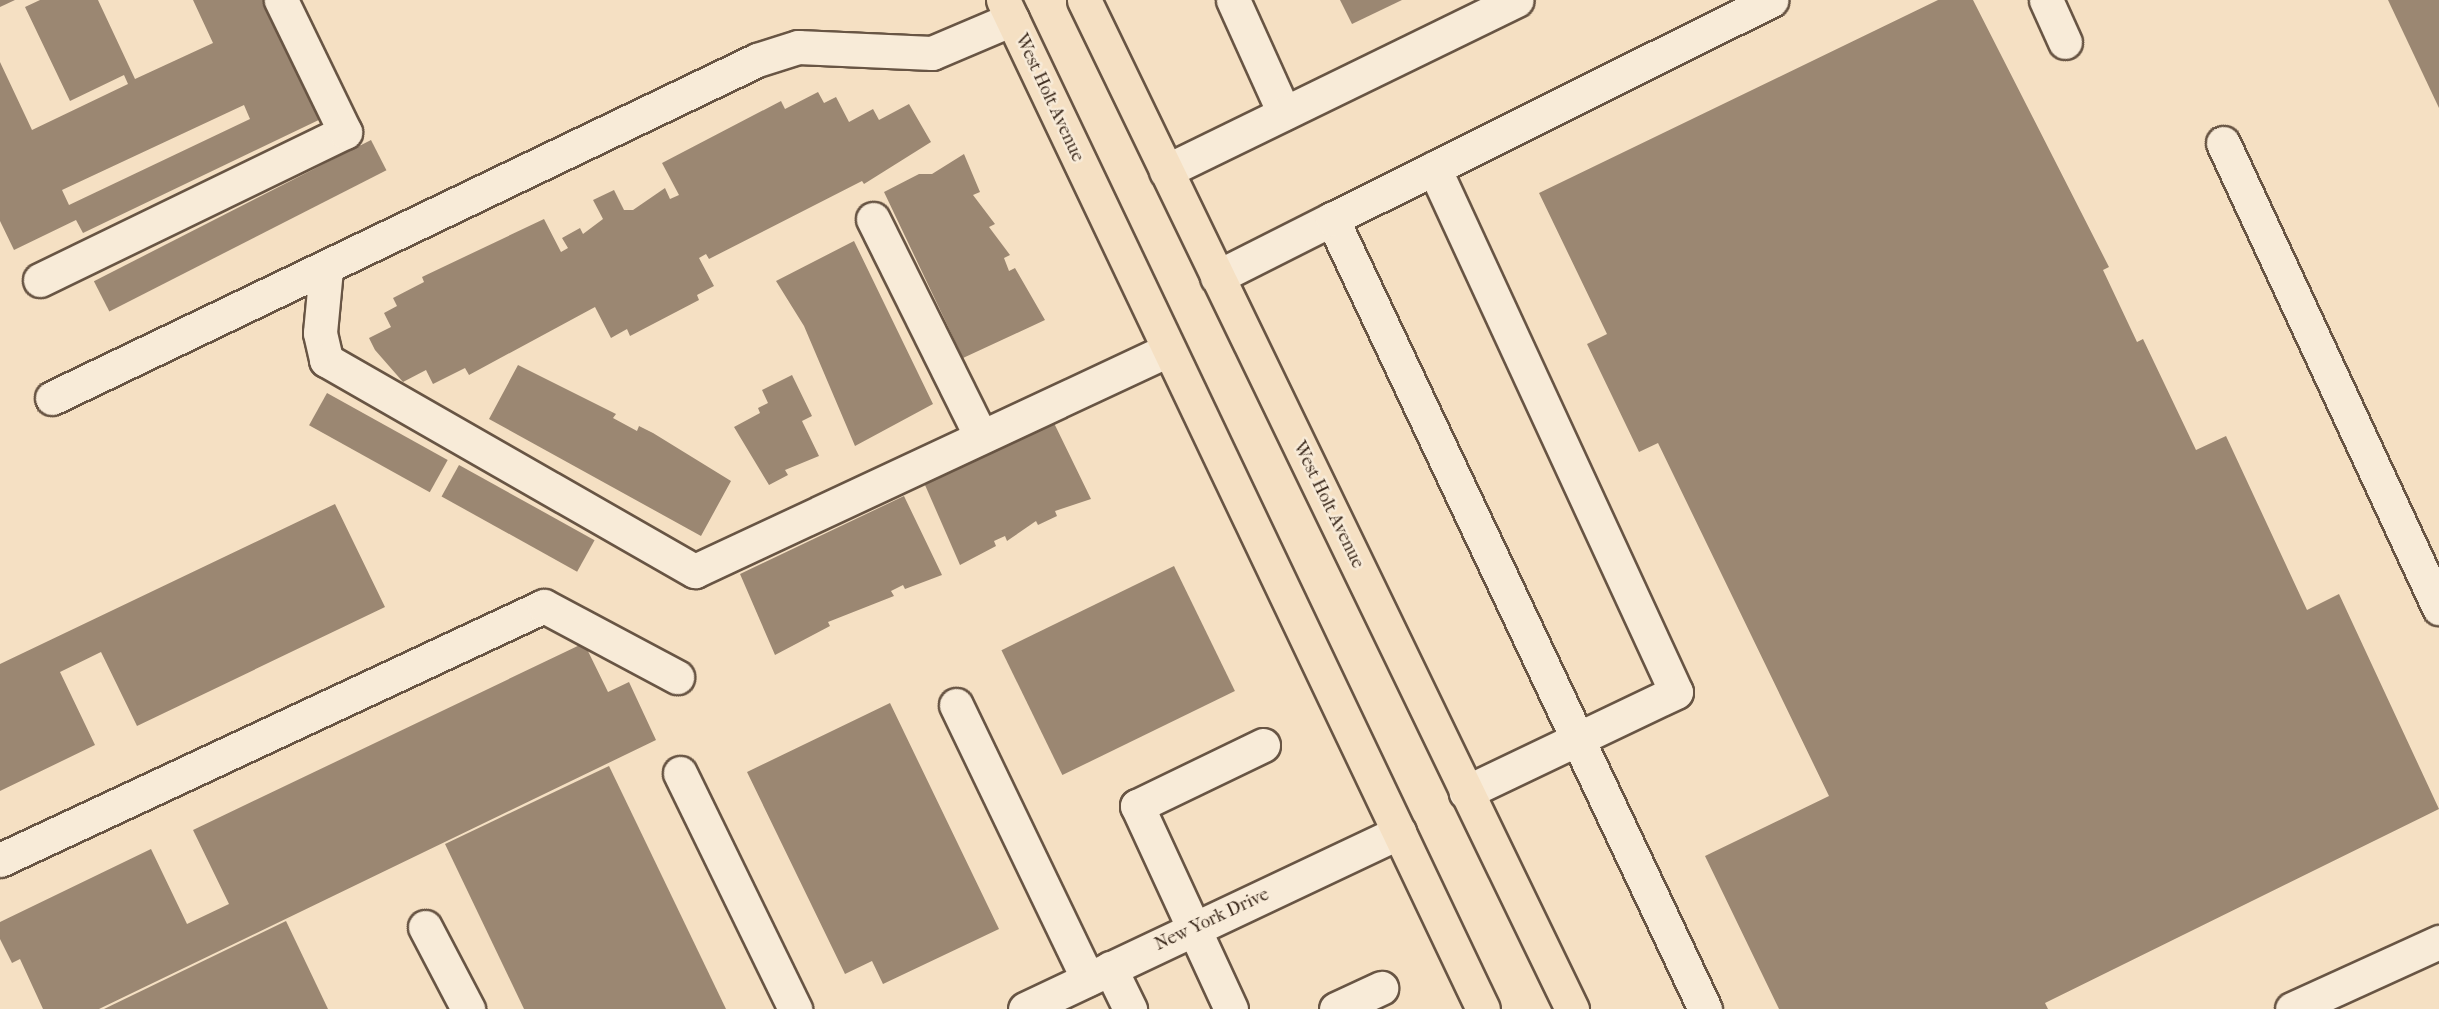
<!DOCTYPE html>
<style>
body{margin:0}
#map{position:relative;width:2439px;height:1009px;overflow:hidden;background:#f5e0c3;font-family:"IM FELL French Canon",serif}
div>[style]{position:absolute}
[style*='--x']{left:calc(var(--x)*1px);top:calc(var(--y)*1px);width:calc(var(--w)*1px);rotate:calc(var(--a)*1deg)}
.building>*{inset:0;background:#9b8772;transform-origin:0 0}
.roads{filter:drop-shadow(2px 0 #685544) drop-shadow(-2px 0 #685544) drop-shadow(0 2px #685544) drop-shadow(0 -2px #685544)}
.minor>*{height:33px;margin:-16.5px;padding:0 16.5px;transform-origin:16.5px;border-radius:16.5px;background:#f8ebd8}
.major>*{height:33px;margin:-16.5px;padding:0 16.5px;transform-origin:16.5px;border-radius:16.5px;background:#f5e0c3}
span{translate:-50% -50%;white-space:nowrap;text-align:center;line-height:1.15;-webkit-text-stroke:5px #f8ebd8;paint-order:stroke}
.street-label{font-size:18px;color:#39271a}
</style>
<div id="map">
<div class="building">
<div style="clip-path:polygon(0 0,15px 0,0 7px)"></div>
<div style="clip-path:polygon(evenodd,40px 0,98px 0,135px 79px,213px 43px,193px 0,269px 0,325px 117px,83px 233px,76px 220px,14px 250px,0 221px,0 62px,32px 130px,128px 84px,124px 75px,70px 101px,25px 7px,40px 0,244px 105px,250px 119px,69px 205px,62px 190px,244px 105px)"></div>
<div style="clip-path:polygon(1340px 0,1402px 0,1352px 24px)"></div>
<div style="clip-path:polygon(1938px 0,1973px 0,2109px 267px,2103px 270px,2137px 342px,2143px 339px,2196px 450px,2226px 436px,2307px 610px,2339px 594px,2439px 809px,2045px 1003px,2048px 1009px,1779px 1009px,1705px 856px,1829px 796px,1658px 443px,1639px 452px,1587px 344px,1607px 334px,1539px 193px)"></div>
<div style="clip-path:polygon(2388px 0,2439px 0,2439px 108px)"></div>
<div style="clip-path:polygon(818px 92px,824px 103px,836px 97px,849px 122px,873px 109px,879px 120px,909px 104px,931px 142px,864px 184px,862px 181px,709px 259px,706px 254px,699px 258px,714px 286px,697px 295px,699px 300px,630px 336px,627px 329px,611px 338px,595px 307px,469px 375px,465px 368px,433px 384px,426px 370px,403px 382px,375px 350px,369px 338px,391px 327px,384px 313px,397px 306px,393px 298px,424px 282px,422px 277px,544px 219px,561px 252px,568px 248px,562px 238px,580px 228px,583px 234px,603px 219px,593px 200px,614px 190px,624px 210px,633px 210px,665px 188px,670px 199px,679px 195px,662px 163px,781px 101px,785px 109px)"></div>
<div style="left:371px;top:140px;width:34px;height:311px;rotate:63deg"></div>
<div style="clip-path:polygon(964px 154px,980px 192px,973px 195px,995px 224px,989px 227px,1010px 255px,1004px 258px,1009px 271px,1015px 268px,1045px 320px,963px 358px,884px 192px,919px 174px,932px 174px)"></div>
<div style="clip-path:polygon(854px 241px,933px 404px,855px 446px,804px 326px,776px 281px)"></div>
<div style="clip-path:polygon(518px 365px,616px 414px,613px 418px,637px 431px,639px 426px,653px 433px,731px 481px,701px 536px,489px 419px)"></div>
<div style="clip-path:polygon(792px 375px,812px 416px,802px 421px,819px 456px,785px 470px,788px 475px,769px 485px,734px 427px,760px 413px,758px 408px,768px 403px,762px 390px)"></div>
<div style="left:327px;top:393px;width:138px;height:37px;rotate:29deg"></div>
<div style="clip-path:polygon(1053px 421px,1091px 499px,1055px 511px,1057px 516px,1038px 525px,1036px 521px,1007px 541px,1005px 536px,994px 541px,996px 546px,960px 565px,925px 485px)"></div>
<div style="left:459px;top:465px;width:155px;height:36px;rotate:29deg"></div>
<div style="clip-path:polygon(904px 496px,942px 575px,905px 589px,903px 585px,891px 591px,894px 596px,828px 622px,830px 626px,775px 655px,740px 574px)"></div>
<div style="clip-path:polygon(335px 504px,385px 607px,137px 726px,101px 652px,60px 672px,95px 745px,0 791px,0 664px)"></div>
<div style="left:1174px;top:566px;width:139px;height:192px;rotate:64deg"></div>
<div style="clip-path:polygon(584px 643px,608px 692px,629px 682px,656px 740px,99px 1009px,43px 1009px,20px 959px,12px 963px,0 939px,0 922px,151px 849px,187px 924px,229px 904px,193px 830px)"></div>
<div style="clip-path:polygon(890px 703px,999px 929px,883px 984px,872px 961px,845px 974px,747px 772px)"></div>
<div style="clip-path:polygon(609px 766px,726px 1009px,524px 1009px,445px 844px)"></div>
<div style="clip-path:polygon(286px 921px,328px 1009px,104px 1009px)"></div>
</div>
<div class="roads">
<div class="minor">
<div style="--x:1233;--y:0;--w:124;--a:65.7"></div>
<div style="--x:2046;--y:0;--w:46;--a:65.7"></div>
<div style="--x:2223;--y:143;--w:513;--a:65.08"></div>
<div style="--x:1434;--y:168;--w:577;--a:65.21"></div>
<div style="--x:1676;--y:692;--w:233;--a:154.5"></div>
<div style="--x:1166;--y:171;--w:390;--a:-26"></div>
<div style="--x:873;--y:219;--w:243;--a:63.6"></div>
<div style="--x:326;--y:269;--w:64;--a:95.4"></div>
<div style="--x:320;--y:333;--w:28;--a:77"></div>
<div style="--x:326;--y:360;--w:425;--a:29.8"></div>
<div style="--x:695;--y:571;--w:522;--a:-25.04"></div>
<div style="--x:1217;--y:277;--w:129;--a:-26.8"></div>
<div style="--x:40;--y:280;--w:339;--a:-25.9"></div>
<div style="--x:345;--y:132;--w:147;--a:-115.9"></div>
<div style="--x:52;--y:398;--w:782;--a:-25.61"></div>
<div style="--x:757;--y:60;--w:43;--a:-17.6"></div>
<div style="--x:798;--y:47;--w:134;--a:2.6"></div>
<div style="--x:932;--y:53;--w:87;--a:-23"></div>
<div style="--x:956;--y:705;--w:304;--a:64.3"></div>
<div style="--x:680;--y:773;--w:263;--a:64"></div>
<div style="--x:0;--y:860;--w:600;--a:-25.03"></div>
<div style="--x:544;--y:606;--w:151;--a:28.1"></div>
<div style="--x:425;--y:927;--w:93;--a:62.3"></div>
<div style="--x:1110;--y:968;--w:46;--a:64"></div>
<div style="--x:1025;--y:1009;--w:414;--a:-25.3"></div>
<div style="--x:1231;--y:1009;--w:224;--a:-114.8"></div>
<div style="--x:1137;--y:806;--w:140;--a:-25.8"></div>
<div style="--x:1336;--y:1009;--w:50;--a:-25"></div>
<div style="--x:1705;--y:1009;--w:874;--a:-115.27"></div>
<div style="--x:1332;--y:219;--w:491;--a:-26.5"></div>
<div style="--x:2292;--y:1009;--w:162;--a:-24.5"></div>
</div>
<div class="major">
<div style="--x:1003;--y:0;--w:1117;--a:64.56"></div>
<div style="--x:1084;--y:0;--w:1121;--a:64.19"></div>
</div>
</div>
<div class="street-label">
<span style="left:1049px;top:98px;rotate:65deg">West Holt Avenue</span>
<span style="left:1328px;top:505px;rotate:64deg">West Holt Avenue</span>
<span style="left:1212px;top:920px;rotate:-25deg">New York Drive</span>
</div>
</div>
